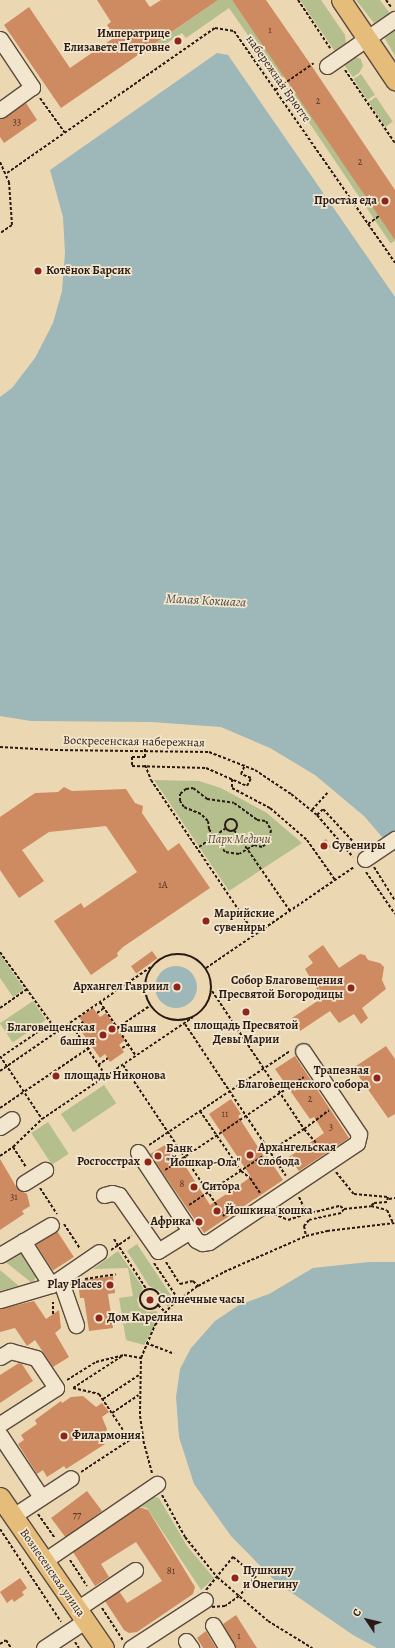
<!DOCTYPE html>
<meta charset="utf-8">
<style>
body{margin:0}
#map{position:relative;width:395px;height:1648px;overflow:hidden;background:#ebd8b3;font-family:Alegreya,serif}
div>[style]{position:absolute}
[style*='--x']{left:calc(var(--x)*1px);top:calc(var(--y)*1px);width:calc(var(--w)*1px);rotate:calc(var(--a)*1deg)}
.green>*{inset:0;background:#b5bf8e;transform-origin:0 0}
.water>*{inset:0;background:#9eb7b8}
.round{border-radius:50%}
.building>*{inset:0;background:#ce8a60;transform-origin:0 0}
.path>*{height:2px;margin-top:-1px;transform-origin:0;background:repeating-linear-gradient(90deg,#2b1a14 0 3px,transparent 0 5px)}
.path>.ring{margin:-1px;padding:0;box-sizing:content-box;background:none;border:2px solid #2b1a14;border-radius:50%}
.roads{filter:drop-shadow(1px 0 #5b4a3c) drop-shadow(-1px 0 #5b4a3c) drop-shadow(0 1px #5b4a3c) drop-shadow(0 -1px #5b4a3c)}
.minor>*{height:15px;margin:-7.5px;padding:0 7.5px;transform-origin:7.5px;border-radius:7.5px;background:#f2e6ce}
.major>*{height:19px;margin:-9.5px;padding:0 9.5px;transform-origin:9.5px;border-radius:9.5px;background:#e6bc7a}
.bridges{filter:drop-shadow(1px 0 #5b4a3c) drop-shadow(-1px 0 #5b4a3c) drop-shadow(0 1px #5b4a3c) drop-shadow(0 -1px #5b4a3c)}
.minor-bridge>*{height:15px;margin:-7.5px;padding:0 7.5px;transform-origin:7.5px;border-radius:7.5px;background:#f2e6ce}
.dots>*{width:11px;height:11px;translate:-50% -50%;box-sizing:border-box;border:2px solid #f2e6ce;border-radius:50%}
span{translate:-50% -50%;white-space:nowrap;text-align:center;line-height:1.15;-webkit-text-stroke:3.5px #f2e6ce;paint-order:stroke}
.number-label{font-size:10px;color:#543627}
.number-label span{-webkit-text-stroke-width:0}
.poi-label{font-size:12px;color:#2b1a14;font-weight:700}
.right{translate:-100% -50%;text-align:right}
.left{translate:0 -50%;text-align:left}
.street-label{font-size:12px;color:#2b1a14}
.park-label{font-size:12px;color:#544c39;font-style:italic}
.water-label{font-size:13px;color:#4e4945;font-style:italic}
.north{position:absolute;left:347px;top:1600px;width:40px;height:40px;-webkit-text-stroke:3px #f2e6ce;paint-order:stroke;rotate:305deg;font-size:11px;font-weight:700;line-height:16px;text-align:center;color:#2b1a14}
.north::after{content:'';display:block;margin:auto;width:14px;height:18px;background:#2b1a14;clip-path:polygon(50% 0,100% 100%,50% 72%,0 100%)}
</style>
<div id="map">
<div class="green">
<div style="clip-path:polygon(218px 0,232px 0,285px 76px,279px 80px,229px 8px,186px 38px,182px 33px,157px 50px,153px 45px)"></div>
<div style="clip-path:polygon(300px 0,321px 0,345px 35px,346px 45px,336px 53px)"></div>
<div style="clip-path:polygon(356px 0,380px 0,391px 15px,374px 23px)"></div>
<div style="clip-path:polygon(395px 25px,395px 56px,384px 37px)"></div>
<div style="clip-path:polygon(353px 56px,361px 59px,363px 66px,359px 73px,353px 77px,342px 62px)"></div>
<div style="left:361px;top:74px;width:25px;height:9px;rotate:56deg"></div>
<div style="left:291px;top:85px;width:187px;height:6px;rotate:56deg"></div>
<div style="left:376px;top:97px;width:30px;height:9px;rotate:56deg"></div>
<div style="clip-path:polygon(154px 780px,199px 781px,221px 788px,267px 813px,302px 843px,229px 891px)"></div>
<div style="clip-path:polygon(0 954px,24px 989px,13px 997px,0 978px)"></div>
<div style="left:33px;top:1001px;width:23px;height:40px;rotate:56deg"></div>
<div style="left:104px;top:1085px;width:22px;height:52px;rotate:56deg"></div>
<div style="left:48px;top:1122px;width:38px;height:20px;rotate:57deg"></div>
<div style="clip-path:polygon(137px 1244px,174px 1300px,168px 1307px,163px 1302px,160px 1291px,149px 1286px,127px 1251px)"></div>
<div style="clip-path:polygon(23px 1251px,39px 1273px,32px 1283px,3px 1260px,16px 1252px)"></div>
<div style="clip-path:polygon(118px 1251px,143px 1288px,137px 1300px,139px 1307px,147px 1312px,156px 1311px,161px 1316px,144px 1345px,126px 1340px,119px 1298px,133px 1296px,128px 1268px,93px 1269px)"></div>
<div style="clip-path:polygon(0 1270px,19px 1286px,0 1291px)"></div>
<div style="clip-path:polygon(152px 1496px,159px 1498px,187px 1546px,214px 1578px,201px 1590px,147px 1508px,137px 1506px)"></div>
</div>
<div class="water">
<div style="clip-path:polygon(217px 53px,228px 55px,395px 297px,395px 852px,364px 816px,315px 775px,270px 748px,221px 727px,151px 722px,31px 721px,0 716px,0 397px,12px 388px,35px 358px,53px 323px,62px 291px,65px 253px,63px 217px,50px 170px)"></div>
<div class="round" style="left:155px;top:966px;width:42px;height:42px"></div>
<div style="clip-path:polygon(369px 1262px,395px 1262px,395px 1648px,377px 1648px,353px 1635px,276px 1582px,231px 1536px,194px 1484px,179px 1437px,176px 1397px,180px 1369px,191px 1348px,215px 1321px,239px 1305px,269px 1294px,313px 1268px)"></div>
</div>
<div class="building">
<div style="clip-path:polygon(97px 0,145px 0,150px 7px,161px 0,218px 0,61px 108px,4px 25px,29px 7px,70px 68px,115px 37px,107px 25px,111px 22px)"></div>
<div style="clip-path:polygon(232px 0,266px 0,311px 65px,395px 190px,395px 240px)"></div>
<div style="clip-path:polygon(26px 103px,37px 120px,4px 143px,0 137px,0 119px)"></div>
<div style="clip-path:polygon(64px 787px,72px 791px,126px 789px,135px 803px,143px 806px,142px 813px,168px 851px,179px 843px,210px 888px,123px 947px,117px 953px,118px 956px,91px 975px,54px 921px,81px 903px,84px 908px,137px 872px,106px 826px,49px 832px,22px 850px,44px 881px,19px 898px,0 870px,0 817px,35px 793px,58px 792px)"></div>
<div style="left:326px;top:839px;width:9px;height:9px;rotate:58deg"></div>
<div style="clip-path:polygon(323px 945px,339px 968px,360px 954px,365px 955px,368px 960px,380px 963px,384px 967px,382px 980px,386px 989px,362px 1008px,368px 1018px,361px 1024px,354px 1014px,339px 1023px,330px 1011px,300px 1031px,292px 1018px,322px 998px,305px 969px,313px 963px,308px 956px)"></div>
<div style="left:152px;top:951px;width:9px;height:26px;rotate:54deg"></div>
<div style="clip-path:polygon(93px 1008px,100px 1017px,106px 1013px,125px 1040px,119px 1045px,124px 1052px,110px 1062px,105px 1054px,100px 1058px,81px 1031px,86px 1027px,79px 1017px)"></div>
<div style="clip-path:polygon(386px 1046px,395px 1059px,395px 1114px,388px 1118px,353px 1068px)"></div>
<div style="clip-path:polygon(295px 1056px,349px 1138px,299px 1171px,289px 1157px,324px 1133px,314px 1117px,310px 1119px,275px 1069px)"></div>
<div style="clip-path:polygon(231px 1099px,241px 1114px,238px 1116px,265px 1158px,267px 1156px,283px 1180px,204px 1233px,150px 1154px,170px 1142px,210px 1205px,251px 1177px,209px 1114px)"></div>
<div style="clip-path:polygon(0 1159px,17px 1188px,27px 1194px,30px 1206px,22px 1211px,24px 1214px,0 1230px)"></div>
<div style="left:57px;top:1231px;width:31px;height:25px;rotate:57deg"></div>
<div style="clip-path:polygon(113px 1276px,115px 1293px,108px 1294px,113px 1328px,89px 1331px,84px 1298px,80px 1298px,78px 1281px)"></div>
<div style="clip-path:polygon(34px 1301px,46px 1319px,59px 1310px,61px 1328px,55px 1333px,69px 1357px,53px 1367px,35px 1340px,27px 1346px,15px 1328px,0 1332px,0 1309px)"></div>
<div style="clip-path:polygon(19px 1363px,22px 1364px,33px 1381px,0 1403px,0 1375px)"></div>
<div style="clip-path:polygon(83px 1396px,96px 1407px,102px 1403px,109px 1412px,102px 1417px,107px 1429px,103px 1441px,105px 1444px,66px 1469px,64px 1466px,47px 1477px,43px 1470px,37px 1474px,18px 1444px,24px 1440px,21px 1435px,37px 1424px,35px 1420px,61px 1401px,62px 1403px,71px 1397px)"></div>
<div style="left:87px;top:1491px;width:25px;height:45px;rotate:53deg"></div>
<div style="clip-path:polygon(139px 1507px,148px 1510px,195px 1587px,193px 1594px,137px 1632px,129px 1633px,124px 1630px,105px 1601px,119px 1591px,127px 1603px,162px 1581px,136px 1542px,101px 1564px,109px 1577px,95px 1586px,73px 1552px)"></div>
<div style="clip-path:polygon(20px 1578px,27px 1588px,22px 1592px,24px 1595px,14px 1602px,12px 1599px,7px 1603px,0 1592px)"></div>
<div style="clip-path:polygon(236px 1615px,257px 1648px,236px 1648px,223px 1624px)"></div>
<div style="clip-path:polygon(206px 1631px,216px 1648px,203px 1648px,197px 1638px)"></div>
</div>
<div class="path">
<div style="--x:298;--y:0;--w:58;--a:56.3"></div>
<div style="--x:386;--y:0;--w:9;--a:54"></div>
<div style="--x:345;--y:70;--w:88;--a:55.6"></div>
<div style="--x:275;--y:90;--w:47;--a:-34.7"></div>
<div style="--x:40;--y:98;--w:43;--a:54.5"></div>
<div style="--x:0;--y:162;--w:22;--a:66"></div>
<div style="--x:9;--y:182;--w:43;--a:86"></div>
<div style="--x:12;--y:225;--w:14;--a:146"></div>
<div style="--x:7;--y:173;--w:254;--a:-34.9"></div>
<div style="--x:215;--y:28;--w:19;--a:9"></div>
<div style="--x:234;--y:31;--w:282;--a:55.2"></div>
<div style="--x:368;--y:224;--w:14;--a:-36"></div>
<div style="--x:0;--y:747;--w:55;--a:3.1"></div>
<div style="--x:55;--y:750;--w:154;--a:0.7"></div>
<div style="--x:209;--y:752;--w:49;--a:21.4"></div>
<div style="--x:255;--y:770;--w:43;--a:33.7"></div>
<div style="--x:291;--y:794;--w:33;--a:39"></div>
<div style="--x:317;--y:815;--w:8;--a:-45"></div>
<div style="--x:323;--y:809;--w:53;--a:47.3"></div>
<div style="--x:145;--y:749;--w:8;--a:90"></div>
<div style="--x:145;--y:757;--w:13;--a:180"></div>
<div style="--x:132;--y:757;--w:9;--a:90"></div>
<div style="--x:132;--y:766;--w:74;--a:1.5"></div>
<div style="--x:206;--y:768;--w:45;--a:23.7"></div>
<div style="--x:247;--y:786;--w:9;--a:-63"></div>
<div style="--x:251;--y:778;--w:11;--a:-158"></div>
<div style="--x:241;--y:774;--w:10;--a:-66"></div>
<div style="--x:145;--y:765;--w:16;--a:68"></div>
<div style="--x:151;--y:780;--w:186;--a:56"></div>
<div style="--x:232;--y:779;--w:9;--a:90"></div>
<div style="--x:232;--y:788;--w:43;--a:27.8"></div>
<div style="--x:270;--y:808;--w:49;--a:40.9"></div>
<div style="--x:307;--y:840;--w:49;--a:55"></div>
<div style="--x:193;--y:788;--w:18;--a:38"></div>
<div style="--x:207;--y:799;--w:27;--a:8"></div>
<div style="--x:234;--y:803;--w:29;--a:36"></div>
<div style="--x:257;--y:820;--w:9;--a:6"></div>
<div style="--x:266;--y:821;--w:10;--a:61"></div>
<div style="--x:271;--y:830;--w:11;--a:100"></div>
<div style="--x:269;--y:841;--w:9;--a:139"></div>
<div style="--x:262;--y:847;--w:8;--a:-166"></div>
<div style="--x:254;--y:845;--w:17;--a:149"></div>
<div style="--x:239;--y:854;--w:14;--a:-172"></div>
<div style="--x:225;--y:852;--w:28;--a:-125"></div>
<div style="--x:209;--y:829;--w:8;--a:-97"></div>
<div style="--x:208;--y:821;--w:10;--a:-135"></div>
<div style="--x:201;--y:814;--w:18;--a:-158"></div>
<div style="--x:184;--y:807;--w:7;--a:-124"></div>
<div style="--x:180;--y:801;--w:7;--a:-90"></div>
<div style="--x:180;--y:794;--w:8;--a:-40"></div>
<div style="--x:186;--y:789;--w:7;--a:-8"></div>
<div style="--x:312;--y:810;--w:25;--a:-48"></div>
<div style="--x:317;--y:815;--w:55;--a:49.4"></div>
<div class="ring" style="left:225px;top:819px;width:10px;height:10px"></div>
<div style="--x:234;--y:830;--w:98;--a:55.3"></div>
<div style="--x:199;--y:847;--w:32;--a:-35"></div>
<div style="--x:374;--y:867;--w:39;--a:58"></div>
<div style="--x:366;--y:872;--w:51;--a:55.4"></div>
<div style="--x:0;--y:952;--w:87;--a:54.3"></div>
<div style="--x:51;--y:1023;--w:60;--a:145.8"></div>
<div class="ring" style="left:145px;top:954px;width:64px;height:64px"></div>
<div style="--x:206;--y:968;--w:179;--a:-34.3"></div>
<div style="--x:212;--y:991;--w:166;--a:56.3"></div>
<div style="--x:304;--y:1129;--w:29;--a:49"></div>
<div style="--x:100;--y:1002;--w:65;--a:56.3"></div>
<div style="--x:0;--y:1008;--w:33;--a:-35"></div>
<div style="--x:97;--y:1013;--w:9;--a:-36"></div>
<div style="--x:70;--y:1023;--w:64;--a:55.8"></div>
<div style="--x:185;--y:1024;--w:182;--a:56.4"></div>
<div style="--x:73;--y:1028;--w:12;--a:-31"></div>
<div style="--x:117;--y:1028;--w:40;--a:-34"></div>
<div style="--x:122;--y:1048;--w:8;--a:-30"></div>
<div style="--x:0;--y:1056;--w:76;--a:56.3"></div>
<div style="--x:98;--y:1065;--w:12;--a:-35"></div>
<div style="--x:123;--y:1065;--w:182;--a:56.2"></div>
<div style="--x:0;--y:1071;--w:183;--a:-34.6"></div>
<div style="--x:0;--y:1108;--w:111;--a:-34"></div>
<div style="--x:200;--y:1111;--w:73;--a:55.7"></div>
<div style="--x:241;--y:1171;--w:11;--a:38"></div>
<div style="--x:250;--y:1178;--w:18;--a:56"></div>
<div style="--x:149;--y:1145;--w:169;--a:-33.7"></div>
<div style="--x:13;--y:1147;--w:40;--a:-44"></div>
<div style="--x:42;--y:1119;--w:182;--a:-34"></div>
<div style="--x:0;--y:1156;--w:16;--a:-35"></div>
<div style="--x:13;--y:1147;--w:24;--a:57"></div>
<div style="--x:165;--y:1170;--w:167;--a:-33.8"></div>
<div style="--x:336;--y:1172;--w:28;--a:51"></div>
<div style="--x:354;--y:1194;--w:34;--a:5"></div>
<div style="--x:388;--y:1197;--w:5;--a:101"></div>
<div style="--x:387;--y:1202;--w:13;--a:176"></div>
<div style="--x:374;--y:1203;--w:4;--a:135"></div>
<div style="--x:371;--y:1206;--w:16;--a:14"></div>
<div style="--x:387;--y:1210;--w:14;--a:65"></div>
<div style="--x:40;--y:1188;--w:31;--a:57"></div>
<div style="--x:299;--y:1197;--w:19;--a:65"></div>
<div style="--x:307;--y:1214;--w:34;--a:-14"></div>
<div style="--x:340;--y:1206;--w:5;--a:37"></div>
<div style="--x:344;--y:1209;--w:5;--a:127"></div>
<div style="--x:341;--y:1213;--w:33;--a:168"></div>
<div style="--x:309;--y:1220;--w:8;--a:130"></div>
<div style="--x:304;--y:1226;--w:10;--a:79"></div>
<div style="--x:389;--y:1199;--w:6;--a:-9"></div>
<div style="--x:189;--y:1205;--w:138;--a:-33.5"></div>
<div style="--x:304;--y:1129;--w:31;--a:-37"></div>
<div style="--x:344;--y:1209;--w:27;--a:-6"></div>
<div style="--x:274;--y:1214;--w:15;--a:23"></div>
<div style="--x:288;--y:1220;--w:20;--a:-18"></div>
<div style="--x:64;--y:1224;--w:30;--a:57"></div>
<div style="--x:114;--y:1239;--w:61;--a:57.1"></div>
<div style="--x:111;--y:1250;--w:25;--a:-34"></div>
<div style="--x:166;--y:1262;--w:26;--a:58"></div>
<div style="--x:180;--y:1284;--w:13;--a:-13"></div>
<div style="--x:193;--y:1281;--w:7;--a:45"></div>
<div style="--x:154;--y:1263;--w:43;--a:56.3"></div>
<div style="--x:85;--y:1279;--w:31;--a:-9"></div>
<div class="ring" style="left:140px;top:1289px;width:18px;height:18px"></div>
<div style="--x:158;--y:1305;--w:10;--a:45"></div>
<div style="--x:53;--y:1314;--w:12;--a:-90"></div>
<div style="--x:146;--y:1343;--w:30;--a:21"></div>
<div style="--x:67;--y:1380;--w:34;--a:-32"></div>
<div style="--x:96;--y:1362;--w:29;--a:-14"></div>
<div style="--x:124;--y:1355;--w:17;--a:10"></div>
<div style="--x:73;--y:1388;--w:27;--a:13"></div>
<div style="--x:99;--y:1394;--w:43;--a:56.3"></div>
<div style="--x:73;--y:1388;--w:59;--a:-33.1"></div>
<div style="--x:103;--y:1399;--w:43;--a:-33.7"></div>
<div style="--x:112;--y:1413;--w:32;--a:-34"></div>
<div style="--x:81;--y:1472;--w:73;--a:-33.3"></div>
<div style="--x:152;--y:1473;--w:30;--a:-105"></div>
<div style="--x:144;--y:1444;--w:30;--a:-98"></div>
<div style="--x:140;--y:1414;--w:56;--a:-89"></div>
<div style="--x:141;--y:1358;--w:36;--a:-67"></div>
<div style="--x:155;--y:1325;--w:25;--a:-50"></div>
<div style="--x:171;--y:1306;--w:34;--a:-37"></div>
<div style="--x:198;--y:1286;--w:30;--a:-28"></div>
<div style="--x:224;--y:1272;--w:90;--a:-23.7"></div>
<div style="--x:306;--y:1236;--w:22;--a:-13"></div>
<div style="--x:327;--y:1231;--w:68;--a:-6.7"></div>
<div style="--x:162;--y:1495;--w:48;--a:61.3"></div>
<div style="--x:185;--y:1537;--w:51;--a:51.3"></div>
<div style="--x:217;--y:1577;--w:67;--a:40.8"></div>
<div style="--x:268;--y:1621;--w:52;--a:31.5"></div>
<div style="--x:38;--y:1514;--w:29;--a:55"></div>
<div style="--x:0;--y:1529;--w:111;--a:56.7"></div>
<div style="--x:233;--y:1557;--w:30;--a:40"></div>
<div style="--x:256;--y:1576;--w:26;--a:130"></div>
<div style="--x:239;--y:1596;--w:17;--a:144"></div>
<div style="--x:225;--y:1606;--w:14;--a:176"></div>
<div style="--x:211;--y:1607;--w:9;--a:-131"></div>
<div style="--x:205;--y:1600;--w:10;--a:-84"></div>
<div style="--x:206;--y:1590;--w:43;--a:-50.7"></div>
<div style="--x:70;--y:1560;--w:31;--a:57"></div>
<div style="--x:102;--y:1608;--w:38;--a:57"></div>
<div style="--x:75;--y:1642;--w:7;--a:56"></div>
<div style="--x:0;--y:1644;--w:7;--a:-34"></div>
<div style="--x:6;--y:1640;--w:9;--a:58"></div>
</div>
<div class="roads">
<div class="minor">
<div style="--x:0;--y:39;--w:58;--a:56.3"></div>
<div style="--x:32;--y:87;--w:39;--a:144"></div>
<div style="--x:327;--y:66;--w:83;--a:-34.7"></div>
<div style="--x:0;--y:1127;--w:14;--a:-34"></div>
<div style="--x:138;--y:1152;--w:105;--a:56.6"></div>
<div style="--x:196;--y:1240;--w:7;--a:27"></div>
<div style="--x:202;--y:1243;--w:7;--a:-8"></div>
<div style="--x:209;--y:1242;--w:178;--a:-33.8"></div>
<div style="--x:357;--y:1143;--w:9;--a:-77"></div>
<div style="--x:359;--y:1134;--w:100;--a:-124"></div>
<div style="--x:24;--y:1183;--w:25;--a:-32"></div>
<div style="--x:104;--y:1195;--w:8;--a:-14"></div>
<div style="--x:112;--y:1193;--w:7;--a:16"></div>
<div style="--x:119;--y:1195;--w:68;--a:55.1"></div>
<div style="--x:158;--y:1251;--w:38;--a:-32"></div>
<div style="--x:23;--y:1241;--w:52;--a:57.5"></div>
<div style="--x:0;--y:1255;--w:59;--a:-30.5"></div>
<div style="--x:60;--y:1279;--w:49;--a:70.8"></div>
<div style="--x:0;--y:1300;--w:53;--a:-16.4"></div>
<div style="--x:51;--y:1285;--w:58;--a:-34.5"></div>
<div style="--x:0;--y:1357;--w:12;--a:-31"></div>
<div style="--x:10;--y:1351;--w:27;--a:15"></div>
<div style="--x:36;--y:1358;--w:36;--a:56"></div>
<div style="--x:56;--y:1388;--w:67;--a:147.3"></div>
<div style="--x:0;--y:1435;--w:74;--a:56.5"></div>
<div style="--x:13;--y:1516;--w:69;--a:-33.2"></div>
<div style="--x:44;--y:1561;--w:137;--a:-34.3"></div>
<div style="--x:77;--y:1609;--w:70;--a:-33.9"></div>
<div style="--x:213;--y:1625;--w:27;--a:59"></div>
<div style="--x:186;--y:1641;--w:9;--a:54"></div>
<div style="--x:44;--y:1648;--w:49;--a:-33.4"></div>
<div style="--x:131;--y:1648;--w:88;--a:-33"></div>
</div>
<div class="major">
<div style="--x:341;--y:0;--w:97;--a:56"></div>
<div style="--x:0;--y:1497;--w:183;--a:55.4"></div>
</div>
</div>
<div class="bridges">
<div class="minor-bridge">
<div style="--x:365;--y:859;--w:36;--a:-34"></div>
</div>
</div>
<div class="dots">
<div style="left:178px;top:41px;background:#8f2418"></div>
<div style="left:385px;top:201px;background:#8f2418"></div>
<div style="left:38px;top:271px;background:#8f2418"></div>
<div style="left:324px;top:846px;background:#8f2418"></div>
<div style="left:206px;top:921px;background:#8f2418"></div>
<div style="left:177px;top:987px;background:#8f2418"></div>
<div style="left:351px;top:988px;background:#8f2418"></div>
<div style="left:246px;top:1012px;background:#8f2418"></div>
<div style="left:112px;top:1029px;background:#8f2418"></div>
<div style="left:103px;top:1035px;background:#8f2418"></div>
<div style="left:56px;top:1076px;background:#8f2418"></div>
<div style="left:377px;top:1078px;background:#8f2418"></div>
<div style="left:250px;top:1155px;background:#8f2418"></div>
<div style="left:158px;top:1156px;background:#8f2418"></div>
<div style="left:148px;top:1162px;background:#8f2418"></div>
<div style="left:194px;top:1187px;background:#8f2418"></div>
<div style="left:217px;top:1211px;background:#8f2418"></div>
<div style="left:199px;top:1222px;background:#8f2418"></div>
<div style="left:110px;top:1285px;background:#8f2418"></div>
<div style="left:150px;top:1300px;background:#8f2418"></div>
<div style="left:99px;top:1318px;background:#8f2418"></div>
<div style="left:64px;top:1436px;background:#8f2418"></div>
<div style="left:235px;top:1578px;background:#8f2418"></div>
</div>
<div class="number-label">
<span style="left:270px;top:30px">1</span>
<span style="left:318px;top:101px">2</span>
<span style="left:17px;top:122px">33</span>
<span style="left:360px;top:162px">2</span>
<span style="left:163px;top:885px">1А</span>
<span style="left:310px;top:1099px">2</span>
<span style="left:225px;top:1114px">11</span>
<span style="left:331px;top:1127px">3</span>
<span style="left:182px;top:1184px">8</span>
<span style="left:14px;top:1197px">31</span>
<span style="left:77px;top:1515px">77</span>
<span style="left:171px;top:1571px">81</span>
<span style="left:239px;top:1636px">1</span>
</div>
<div class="poi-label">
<span class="right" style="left:170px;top:41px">Императрице<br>Елизавете Петровне</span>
<span class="right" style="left:377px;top:201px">Простая еда</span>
<span class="left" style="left:46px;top:271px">Котёнок Барсик</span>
<span class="left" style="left:332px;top:846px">Сувениры</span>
<span class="left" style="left:214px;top:921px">Марийские<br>сувениры</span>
<span class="right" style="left:343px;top:988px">Собор Благовещения<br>Пресвятой Богородицы</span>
<span class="right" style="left:169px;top:987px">Архангел Гавриил</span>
<span style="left:246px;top:1033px">площадь Пресвятой<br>Девы Марии</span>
<span class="right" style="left:95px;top:1035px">Благовещенская<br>башня</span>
<span class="left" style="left:120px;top:1029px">Башня</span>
<span class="right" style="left:369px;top:1078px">Трапезная<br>Благовещенского собора</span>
<span class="left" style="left:64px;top:1076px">площадь Никонова</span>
<span class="left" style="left:258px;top:1155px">Архангельская<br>слобода</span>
<span class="left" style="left:166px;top:1156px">Банк<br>"Йошкар-Ола"</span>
<span class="right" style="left:140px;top:1162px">Росгосстрах</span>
<span class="left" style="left:202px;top:1187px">Ситора</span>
<span class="left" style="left:225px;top:1211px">Йошкина кошка</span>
<span class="right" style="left:191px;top:1222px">Африка</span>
<span class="right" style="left:102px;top:1285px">Play Places</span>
<span class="left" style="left:158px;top:1300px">Солнечные часы</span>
<span class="left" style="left:107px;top:1318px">Дом Карелина</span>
<span class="left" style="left:72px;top:1436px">Филармония</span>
<span class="left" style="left:243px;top:1578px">Пушкину<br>и Онегину</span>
</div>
<div class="street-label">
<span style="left:278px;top:79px;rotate:55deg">набережная Брюгге</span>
<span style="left:134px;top:742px;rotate:1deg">Воскресенская набережная</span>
<span style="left:52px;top:1573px;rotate:55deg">Вознесенская улица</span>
</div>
<div class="park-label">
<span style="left:239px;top:840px">Парк Медичи</span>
</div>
<div class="water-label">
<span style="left:206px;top:601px;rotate:3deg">Малая Кокшага</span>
</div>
<div class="north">С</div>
</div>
